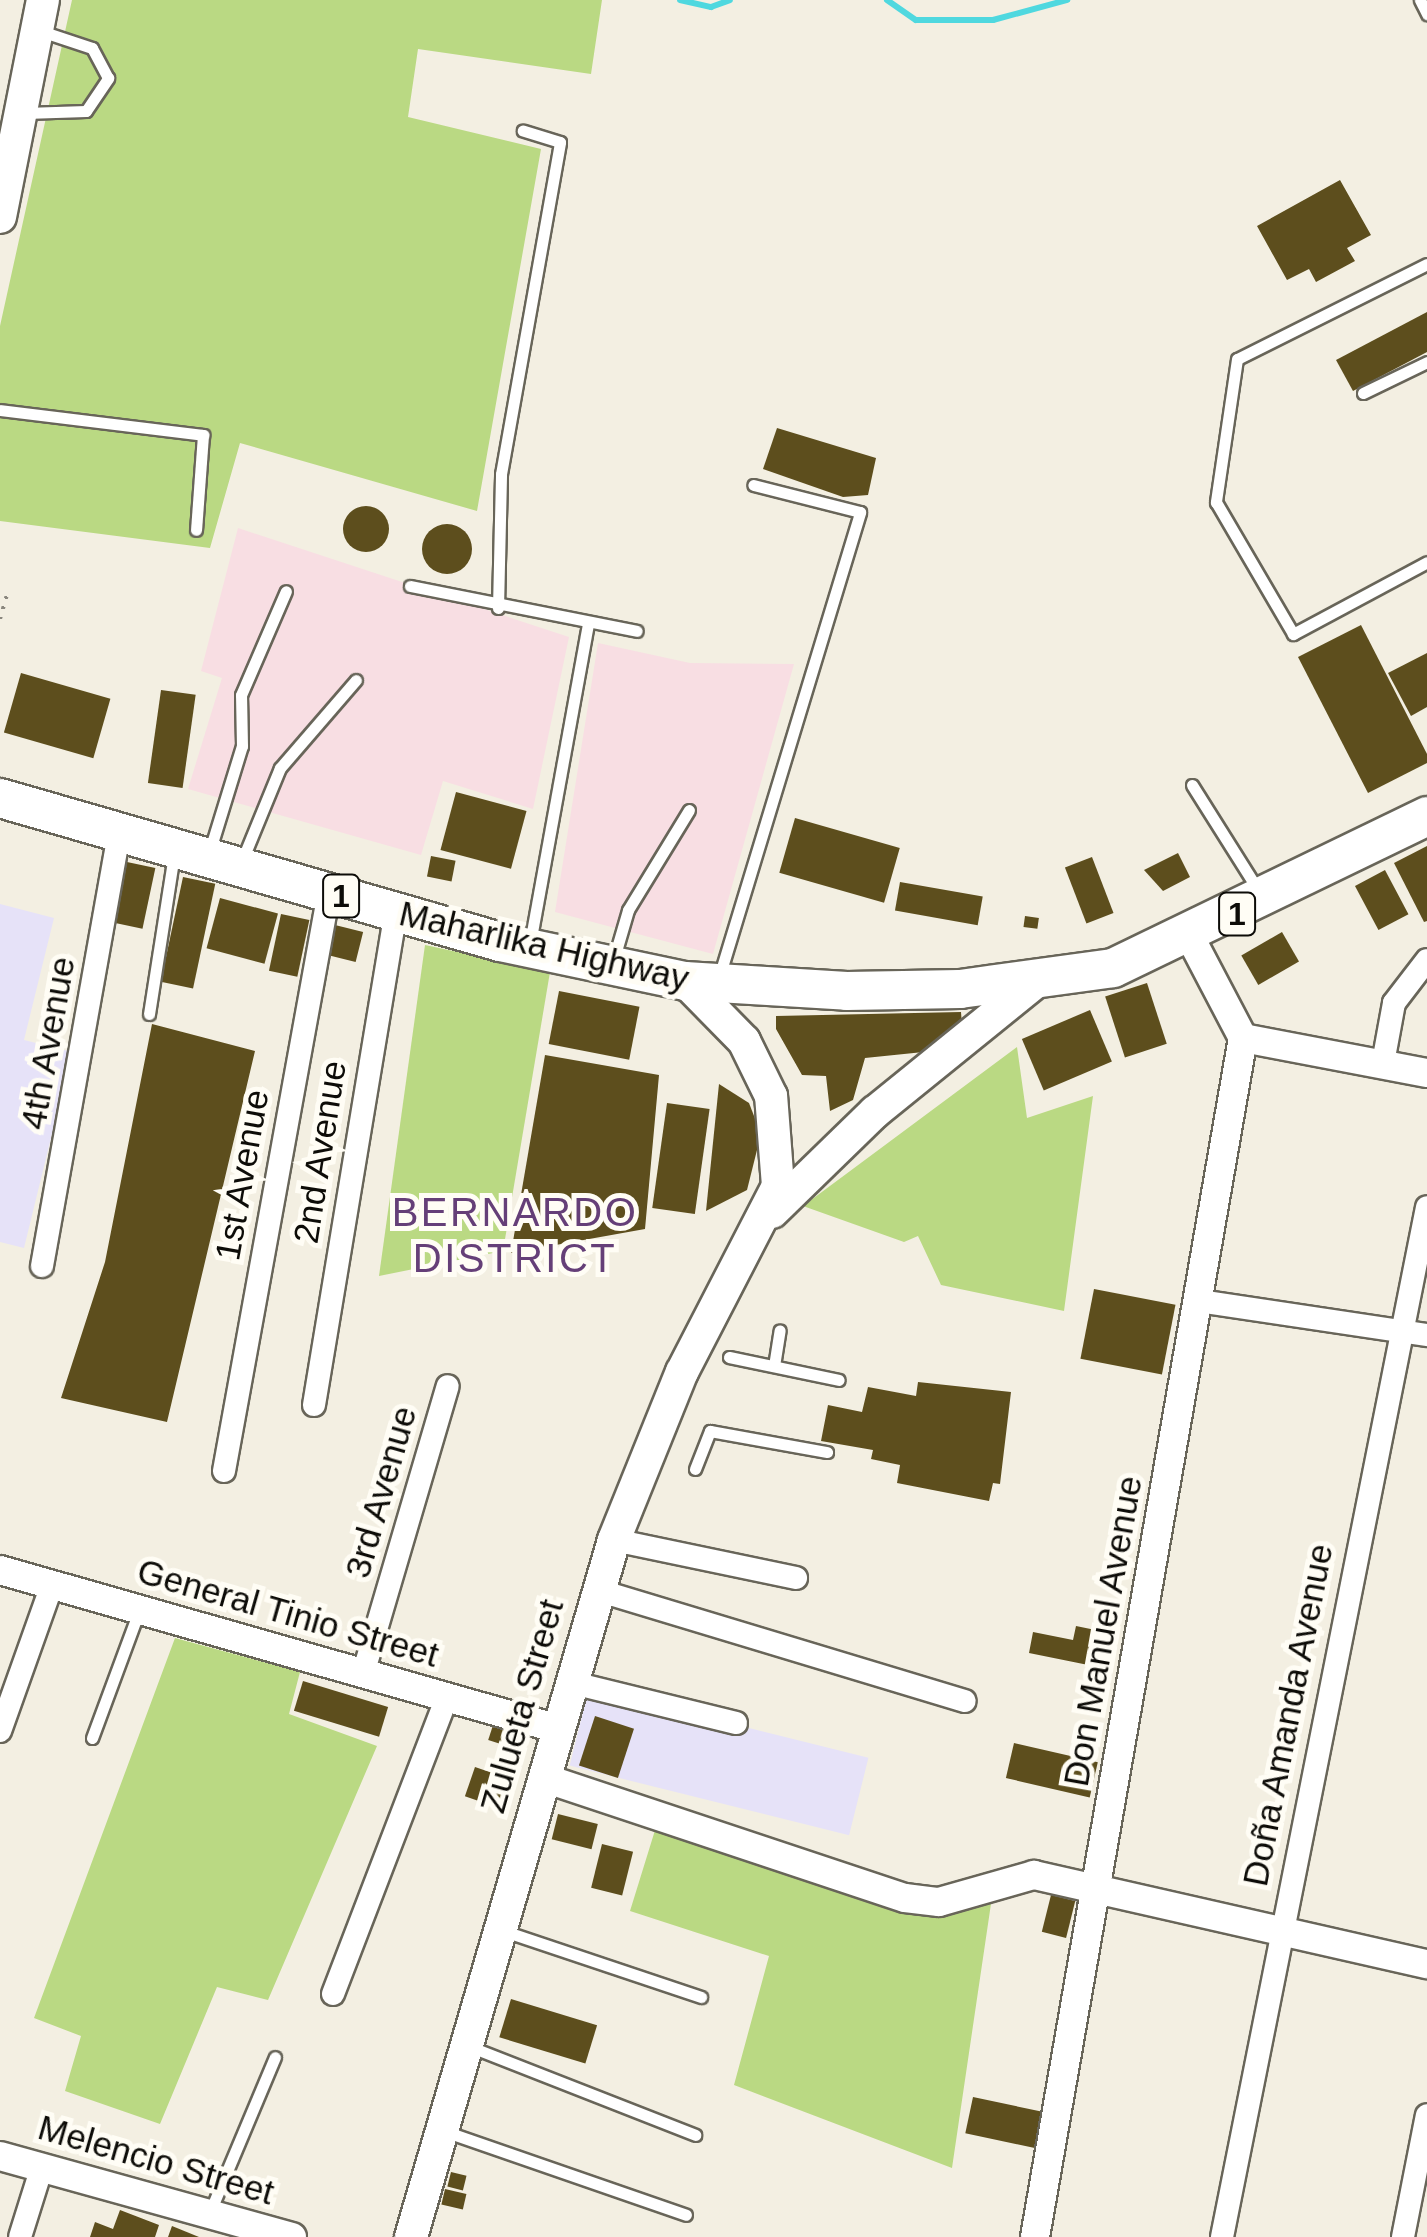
<!DOCTYPE html>
<meta charset="utf-8">
<style>
body{margin:0}
#map{position:relative;width:1427px;height:2237px;overflow:hidden;background:#f3efe2;font-family:Arial,sans-serif}
div>[style]{position:absolute}
[style*='--x']{left:calc(var(--x)*1px);top:calc(var(--y)*1px);width:calc(var(--w)*1px);rotate:calc(var(--a)*1deg)}
.commercial>*{inset:0;background:#e6e2f8;transform-origin:0 0}
.industrial>*{inset:0;background:#f8dee3}
.green>*{inset:0;background:#bad983}
.stream>*{height:6px;margin:-3px;padding:0 3px;transform-origin:3px;border-radius:3px;background:#4fd8df}
.building>*{inset:0;background:#5d4e1d;transform-origin:0 0}
.round{border-radius:50%}
.path>*{height:4px;margin-top:-2px;transform-origin:0;background:repeating-linear-gradient(90deg,#8a877e 0 2.5px,transparent 0 10.5px)}
.roads{filter:drop-shadow(2px 0 #686559) drop-shadow(-2px 0 #686559) drop-shadow(0 2px #686559) drop-shadow(0 -2px #686559)}
.service>*{height:11px;margin:-5.5px;padding:0 5.5px;transform-origin:5.5px;border-radius:5.5px;background:#fff}
.minor>*{height:22px;margin:-11px;padding:0 11px;transform-origin:11px;border-radius:11px;background:#fff}
.tertiary>*{height:28px;margin:-14px;padding:0 14px;transform-origin:14px;border-radius:14px;background:#fff}
.secondary>*{height:32px;margin:-16px;padding:0 16px;transform-origin:16px;border-radius:16px;background:#fff}
.primary>*{height:38px;margin:-19px;padding:0 19px;transform-origin:19px;border-radius:19px;background:#fff}
span{translate:-50% -50%;white-space:nowrap;text-align:center;line-height:1.15;-webkit-text-stroke:10px #fffdf5;paint-order:stroke}
.shield-label span{padding:2px 8px;background:#fffdf5;border:2px solid;border-radius:8px;-webkit-text-stroke-width:0}
.shield-label{font-size:32px;color:#0d0c08;font-weight:700}
.street-label{font-size:35px;color:#0d0c08}
.quarter-label{font-size:40px;color:#653f78;letter-spacing:2.5px}
</style>
<div id="map">
<div class="commercial">
<div style="clip-path:polygon(0 904px,54px 918px,24px 1040px,72px 1052px,24px 1248px,0 1242px)"></div>
<div style="left:589px;top:1688px;width:288px;height:80px;rotate:14deg"></div>
</div>
<div class="industrial">
<div style="clip-path:polygon(238px 528px,569px 637px,533px 809px,443px 781px,421px 855px,188px 789px,222px 678px,201px 671px)"></div>
<div style="clip-path:polygon(598px 643px,690px 663px,794px 664px,713px 954px,555px 912px)"></div>
</div>
<div class="green">
<div style="clip-path:polygon(72px 0,602px 0,591px 74px,418px 49px,408px 117px,541px 149px,477px 511px,240px 443px,210px 548px,0 521px,0 326px)"></div>
<div style="clip-path:polygon(425px 945px,550px 972px,503px 1251px,379px 1276px)"></div>
<div style="clip-path:polygon(1017px 1047px,1027px 1118px,1093px 1096px,1064px 1311px,941px 1285px,918px 1236px,904px 1242px,803px 1206px)"></div>
<div style="clip-path:polygon(175px 1638px,300px 1672px,289px 1714px,377px 1746px,268px 2000px,217px 1987px,160px 2124px,65px 2091px,81px 2036px,34px 2018px)"></div>
<div style="clip-path:polygon(656px 1827px,936px 1915px,992px 1897px,952px 2168px,734px 2085px,769px 1956px,630px 1911px)"></div>
</div>
<div class="stream">
<div style="--x:680;--y:0;--w:32;--a:13"></div>
<div style="--x:711;--y:7;--w:20;--a:-20"></div>
<div style="--x:887;--y:0;--w:35;--a:35"></div>
<div style="--x:916;--y:20;--w:77;--a:0"></div>
<div style="--x:993;--y:20;--w:77;--a:-15.1"></div>
</div>
<div class="building">
<div style="clip-path:polygon(1340px 180px,1371px 235px,1347px 248px,1355px 261px,1316px 282px,1309px 269px,1287px 280px,1257px 226px)"></div>
<div style="clip-path:polygon(1427px 312px,1427px 352px,1353px 391px,1336px 360px)"></div>
<div style="clip-path:polygon(777px 428px,876px 458px,868px 495px,843px 497px,763px 469px)"></div>
<div class="round" style="left:343px;top:506px;width:46px;height:46px"></div>
<div class="round" style="left:422px;top:524px;width:50px;height:50px"></div>
<div style="clip-path:polygon(1361px 625px,1427px 754px,1427px 763px,1368px 793px,1298px 657px)"></div>
<div style="clip-path:polygon(1427px 653px,1427px 707px,1411px 716px,1388px 673px)"></div>
<div style="left:21px;top:673px;width:93px;height:62px;rotate:16deg"></div>
<div style="left:161px;top:690px;width:35px;height:94px;rotate:8deg"></div>
<div style="left:456px;top:792px;width:73px;height:60px;rotate:15deg"></div>
<div style="left:795px;top:818px;width:109px;height:57px;rotate:16deg"></div>
<div style="clip-path:polygon(1427px 846px,1427px 921px,1424px 922px,1394px 863px)"></div>
<div style="clip-path:polygon(1178px 853px,1190px 877px,1163px 891px,1144px 870px)"></div>
<div style="left:431px;top:856px;width:25px;height:21px;rotate:11deg"></div>
<div style="left:1092px;top:857px;width:60px;height:29px;rotate:69deg"></div>
<div style="left:127px;top:862px;width:29px;height:62px;rotate:12deg"></div>
<div style="left:1385px;top:870px;width:50px;height:34px;rotate:62deg"></div>
<div style="left:183px;top:877px;width:33px;height:107px;rotate:12deg"></div>
<div style="left:900px;top:882px;width:84px;height:29px;rotate:10deg"></div>
<div style="left:220px;top:898px;width:60px;height:52px;rotate:15deg"></div>
<div style="left:281px;top:914px;width:29px;height:58px;rotate:12deg"></div>
<div style="left:1025px;top:916px;width:14px;height:11px;rotate:8deg"></div>
<div style="left:335px;top:925px;width:29px;height:31px;rotate:14deg"></div>
<div style="left:1282px;top:932px;width:34px;height:47px;rotate:60deg"></div>
<div style="left:1147px;top:983px;width:64px;height:44px;rotate:72deg"></div>
<div style="left:559px;top:991px;width:82px;height:54px;rotate:11deg"></div>
<div style="left:1090px;top:1010px;width:56px;height:74px;rotate:67deg"></div>
<div style="clip-path:polygon(961px 1012px,963px 1038px,943px 1050px,865px 1058px,853px 1100px,830px 1111px,826px 1076px,802px 1075px,776px 1029px,776px 1016px)"></div>
<div style="clip-path:polygon(152px 1024px,255px 1051px,167px 1422px,61px 1398px,105px 1262px)"></div>
<div style="clip-path:polygon(545px 1055px,659px 1075px,645px 1229px,511px 1253px)"></div>
<div style="clip-path:polygon(719px 1084px,749px 1103px,761px 1134px,747px 1190px,706px 1211px)"></div>
<div style="left:667px;top:1103px;width:43px;height:106px;rotate:8deg"></div>
<div style="left:1094px;top:1289px;width:83px;height:71px;rotate:11deg"></div>
<div style="clip-path:polygon(918px 1382px,1011px 1392px,1000px 1484px,993px 1483px,989px 1501px,897px 1483px,900px 1465px,871px 1459px,873px 1450px,821px 1441px,828px 1405px,862px 1412px,868px 1387px,916px 1396px)"></div>
<div style="clip-path:polygon(1076px 1626px,1115px 1634px,1108px 1669px,1029px 1653px,1033px 1632px,1073px 1640px)"></div>
<div style="left:303px;top:1681px;width:89px;height:31px;rotate:17deg"></div>
<div style="left:595px;top:1716px;width:41px;height:52px;rotate:18deg"></div>
<div style="left:495px;top:1719px;width:32px;height:22px;rotate:18deg"></div>
<div style="left:1014px;top:1743px;width:86px;height:36px;rotate:13deg"></div>
<div style="left:475px;top:1767px;width:42px;height:31px;rotate:19deg"></div>
<div style="left:558px;top:1814px;width:41px;height:26px;rotate:14deg"></div>
<div style="left:602px;top:1844px;width:32px;height:45px;rotate:14deg"></div>
<div style="left:1051px;top:1895px;width:25px;height:38px;rotate:14deg"></div>
<div style="left:511px;top:1999px;width:90px;height:40px;rotate:17deg"></div>
<div style="left:973px;top:2097px;width:71px;height:37px;rotate:12deg"></div>
<div style="left:451px;top:2172px;width:16px;height:15px;rotate:14deg"></div>
<div style="left:445px;top:2189px;width:22px;height:16px;rotate:13deg"></div>
<div style="clip-path:polygon(120px 2210px,159px 2225px,155px 2237px,90px 2237px,95px 2222px,113px 2229px)"></div>
<div style="clip-path:polygon(172px 2226px,199px 2237px,168px 2237px)"></div>
</div>
<div class="path">
<div style="--x:0;--y:619;--w:29;--a:-74"></div>
</div>
<div class="roads">
<div class="service">
<div style="--x:1420;--y:0;--w:16;--a:63"></div>
<div style="--x:25;--y:113;--w:61;--a:-1.9"></div>
<div style="--x:86;--y:111;--w:40;--a:-56"></div>
<div style="--x:108;--y:78;--w:34;--a:-118"></div>
<div style="--x:92;--y:48;--w:54;--a:-161.6"></div>
<div style="--x:1427;--y:264;--w:212;--a:153.4"></div>
<div style="--x:1237;--y:359;--w:145;--a:98.4"></div>
<div style="--x:1216;--y:502;--w:153;--a:59.7"></div>
<div style="--x:1293;--y:634;--w:152;--a:-28.2"></div>
<div style="--x:1363;--y:393;--w:71;--a:-25.8"></div>
<div style="--x:0;--y:410;--w:205;--a:7"></div>
<div style="--x:203;--y:435;--w:95;--a:94.2"></div>
<div style="--x:410;--y:586;--w:231;--a:11.2"></div>
<div style="--x:498;--y:608;--w:134;--a:-88.7"></div>
<div style="--x:501;--y:474;--w:337;--a:-79.9"></div>
<div style="--x:560;--y:142;--w:39;--a:-163"></div>
<div style="--x:1192;--y:785;--w:128;--a:57.8"></div>
<div style="--x:209;--y:853;--w:112;--a:-72.9"></div>
<div style="--x:242;--y:746;--w:51;--a:-91.1"></div>
<div style="--x:241;--y:695;--w:113;--a:-66.6"></div>
<div style="--x:241;--y:863;--w:103;--a:-67.7"></div>
<div style="--x:280;--y:768;--w:116;--a:-49.2"></div>
<div style="--x:530;--y:943;--w:325;--a:-79.7"></div>
<div style="--x:614;--y:958;--w:50;--a:-73.7"></div>
<div style="--x:628;--y:910;--w:117;--a:-58.6"></div>
<div style="--x:719;--y:977;--w:486;--a:-73.1"></div>
<div style="--x:860;--y:512;--w:110;--a:-165.8"></div>
<div style="--x:149;--y:1014;--w:161;--a:-81.1"></div>
<div style="--x:729;--y:1357;--w:112;--a:11.8"></div>
<div style="--x:774;--y:1366;--w:36;--a:-81"></div>
<div style="--x:695;--y:1469;--w:41;--a:-68.5"></div>
<div style="--x:710;--y:1431;--w:119;--a:10.2"></div>
<div style="--x:92;--y:1738;--w:135;--a:-69.7"></div>
<div style="--x:501;--y:1930;--w:211;--a:18.5"></div>
<div style="--x:471;--y:2047;--w:241;--a:21.4"></div>
<div style="--x:444;--y:2131;--w:256;--a:19.1"></div>
<div style="--x:209;--y:2214;--w:170;--a:-67.2"></div>
</div>
<div class="minor">
<div style="--x:1383;--y:1063;--w:61;--a:-79.6"></div>
<div style="--x:1394;--y:1003;--w:54;--a:-52.5"></div>
<div style="--x:42;--y:1266;--w:440;--a:-79.9"></div>
<div style="--x:1199;--y:1301;--w:231;--a:8.5"></div>
<div style="--x:314;--y:1405;--w:501;--a:-80.58"></div>
<div style="--x:224;--y:1471;--w:588;--a:-79.72"></div>
<div style="--x:614;--y:1540;--w:186;--a:11.8"></div>
<div style="--x:597;--y:1590;--w:384;--a:16.8"></div>
<div style="--x:363;--y:1674;--w:300;--a:-73.6"></div>
<div style="--x:569;--y:1682;--w:172;--a:13.8"></div>
<div style="--x:0;--y:1731;--w:155;--a:-70.4"></div>
<div style="--x:333;--y:1994;--w:316;--a:-69"></div>
<div style="--x:20;--y:2237;--w:73;--a:-72.6"></div>
<div style="--x:1222;--y:2237;--w:1050;--a:-78.74"></div>
<div style="--x:1403;--y:2237;--w:124;--a:-78.9"></div>
</div>
<div class="tertiary">
<div style="--x:1190;--y:937;--w:114;--a:62.3"></div>
<div style="--x:1243;--y:1038;--w:187;--a:10.8"></div>
<div style="--x:0;--y:1570;--w:577;--a:15.89"></div>
<div style="--x:544;--y:1778;--w:380;--a:18.4"></div>
<div style="--x:905;--y:1898;--w:34;--a:7"></div>
<div style="--x:939;--y:1902;--w:99;--a:-15.9"></div>
<div style="--x:1034;--y:1875;--w:403;--a:12.8"></div>
<div style="--x:0;--y:2156;--w:303;--a:15.5"></div>
<div style="--x:1035;--y:2237;--w:1217;--a:-80.16"></div>
</div>
<div class="secondary">
<div style="--x:0;--y:217;--w:221;--a:-78.8"></div>
<div style="--x:772;--y:1212;--w:144;--a:-44.2"></div>
<div style="--x:875;--y:1112;--w:208;--a:-39"></div>
<div style="--x:411;--y:2237;--w:726;--a:-73.76"></div>
<div style="--x:614;--y:1540;--w:181;--a:-68"></div>
<div style="--x:682;--y:1372;--w:209;--a:-62.7"></div>
<div style="--x:778;--y:1186;--w:90;--a:-94.4"></div>
<div style="--x:771;--y:1096;--w:61;--a:-116.1"></div>
<div style="--x:744;--y:1041;--w:84;--a:-134.5"></div>
</div>
<div class="primary">
<div style="--x:0;--y:798;--w:520;--a:16.07"></div>
<div style="--x:500;--y:942;--w:189;--a:11.9"></div>
<div style="--x:685;--y:981;--w:162;--a:3.5"></div>
<div style="--x:847;--y:991;--w:113;--a:-1"></div>
<div style="--x:960;--y:989;--w:154;--a:-7.8"></div>
<div style="--x:1113;--y:968;--w:349;--a:-25.8"></div>
</div>
</div>
<div class="shield-label">
<span style="left:341px;top:896px">1</span>
<span style="left:1237px;top:914px">1</span>
</div>
<div class="street-label">
<span style="left:544px;top:946px;rotate:13deg">Maharlika Highway</span>
<span style="left:48px;top:1043px;rotate:-80deg">4th Avenue</span>
<span style="left:320px;top:1152px;rotate:-81deg">2nd Avenue</span>
<span style="left:242px;top:1175px;rotate:-80deg">1st Avenue</span>
<span style="left:381px;top:1492px;rotate:-74deg">3rd Avenue</span>
<span style="left:288px;top:1613px;rotate:16deg">General Tinio Street</span>
<span style="left:1103px;top:1631px;rotate:-80deg">Don Manuel Avenue</span>
<span style="left:522px;top:1706px;rotate:-74deg">Zulueta Street</span>
<span style="left:1288px;top:1715px;rotate:-79deg">Doña Amanda Avenue</span>
<span style="left:156px;top:2160px;rotate:16deg">Melencio Street</span>
</div>
<div class="quarter-label">
<span style="left:515px;top:1235px">BERNARDO<br>DISTRICT</span>
</div>
</div>
